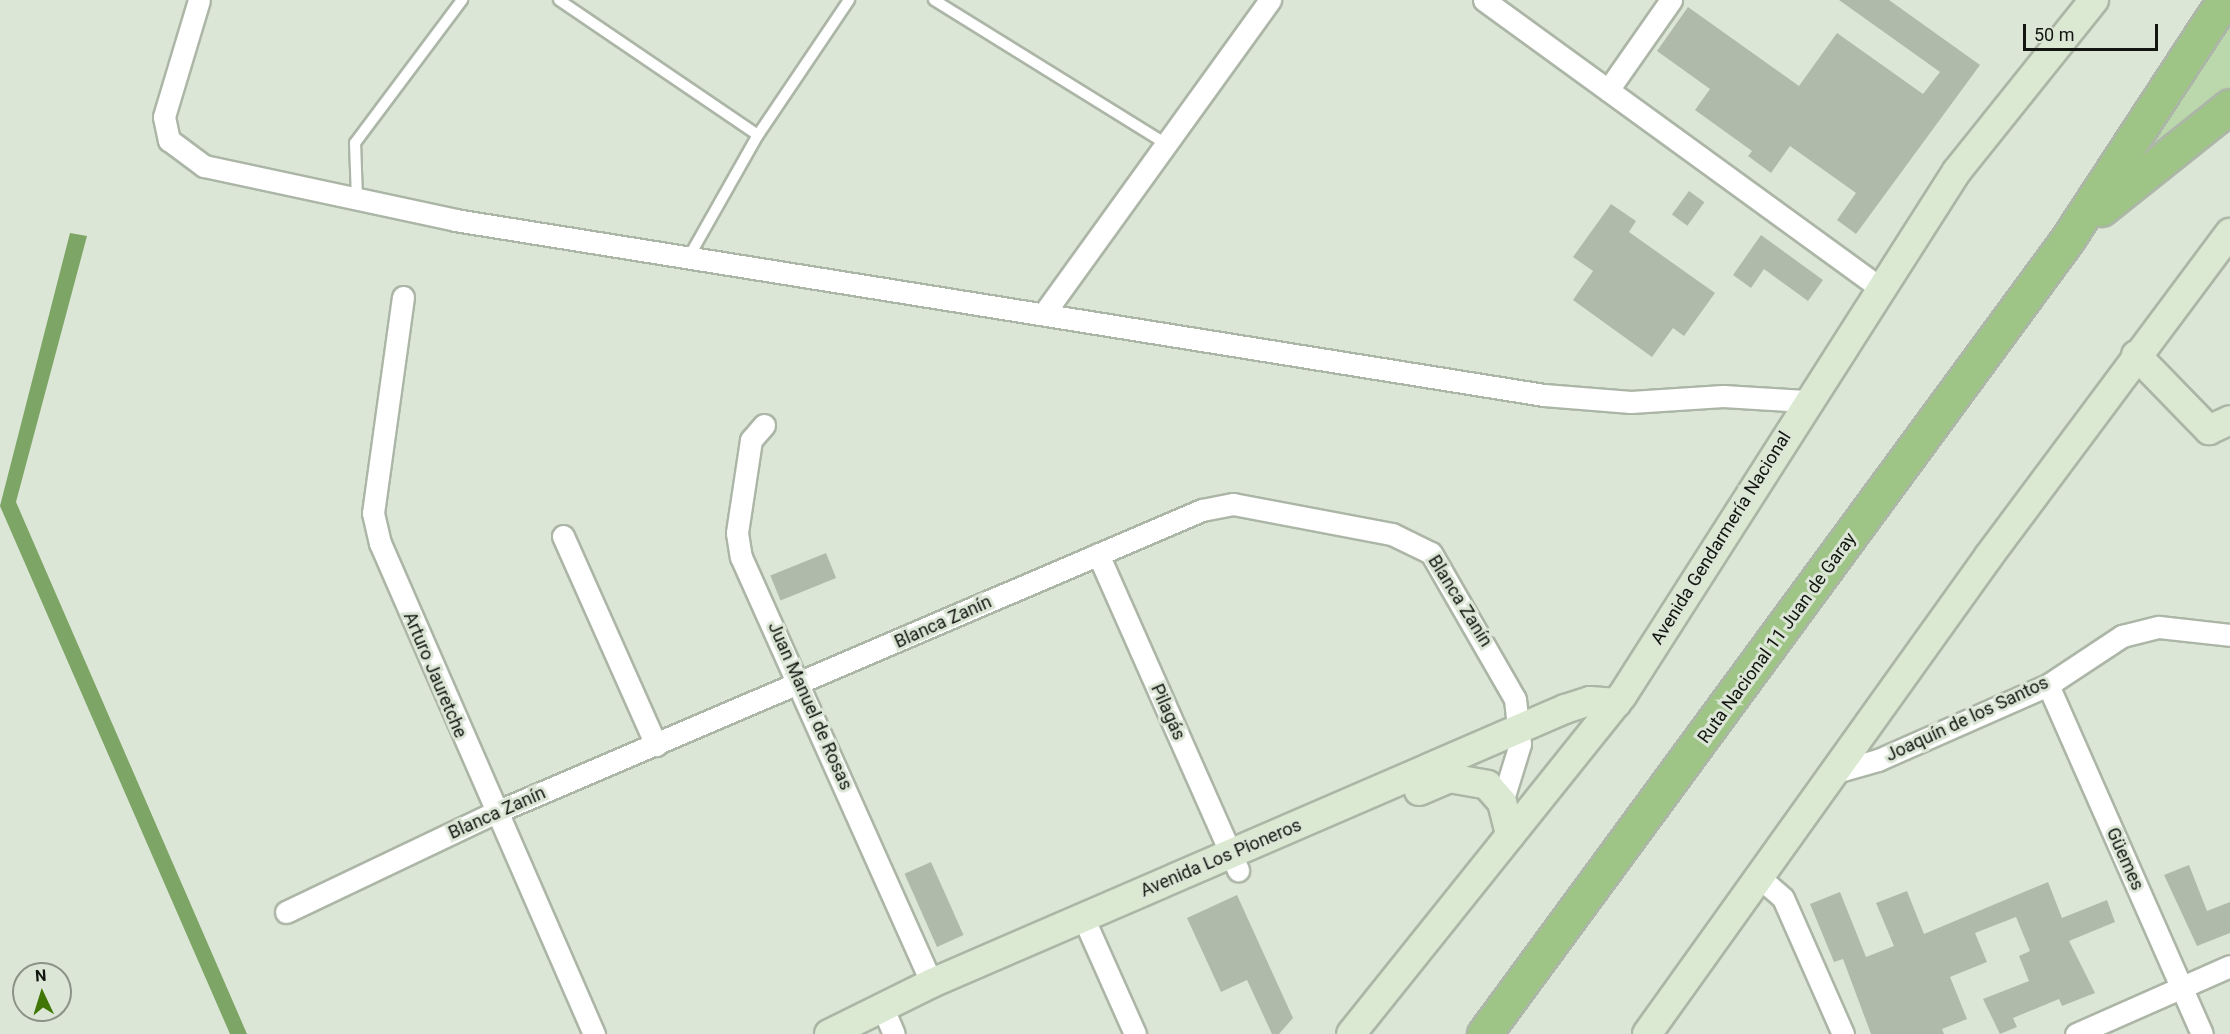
<!DOCTYPE html>
<meta charset="utf-8">
<style>
body{margin:0}
#map{position:relative;width:2230px;height:1034px;overflow:hidden;background:#dce6d6;font-family:Roboto,sans-serif}
div>[style]{position:absolute}
[style*='--x']{left:calc(var(--x)*1px);top:calc(var(--y)*1px);width:calc(var(--w)*1px);rotate:calc(var(--a)*1deg)}
.green>*{inset:0;background:#bbd7ac}
.water>*{inset:0;background:#7da565}
.building>*{inset:0;background:#b0baab;transform-origin:0 0}
.roads{filter:drop-shadow(2px 0 #acb6a7) drop-shadow(-2px 0 #acb6a7) drop-shadow(0 2px #acb6a7) drop-shadow(0 -2px #acb6a7)}
.service>*{height:10px;margin:-5px;padding:0 5px;transform-origin:5px;border-radius:5px;background:#fff}
.minor>*{height:21px;margin:-10.5px;padding:0 10.5px;transform-origin:10.5px;border-radius:10.5px;background:#fff}
.secondary>*{height:28px;margin:-14px;padding:0 14px;transform-origin:14px;border-radius:14px;background:#dbe9d2}
.trunk>*{height:33px;margin:-16.5px;padding:0 16.5px;transform-origin:16.5px;border-radius:16.5px;background:#9ec486}
span{translate:-50% -50%;white-space:nowrap;text-align:center;line-height:1.15;-webkit-text-stroke:6px #dce6d6;paint-order:stroke}
.street-label{font-size:18px;color:#121510}
.north{position:absolute;left:12px;top:962px;width:60px;height:60px;box-sizing:border-box;background:#dce6d6;border:2px solid #8b9287;border-radius:50%;rotate:356deg;font-size:16px;font-weight:700;line-height:24px;text-align:center;color:#121510}
.north::after{content:'';display:block;margin:auto;width:21px;height:27px;background:#3f7605;clip-path:polygon(50% 0,100% 100%,50% 72%,0 100%)}
.scale{position:absolute;left:2023px;top:24px;width:135px;height:27px;box-sizing:border-box;border:3px solid #121510;border-top:0;padding-left:8px;font-size:18px;line-height:21px;white-space:nowrap;color:#121510;-webkit-text-stroke:4px #dce6d6;paint-order:stroke}
</style>
<div id="map">
<div class="green">
<div style="clip-path:polygon(2230px 5px,2230px 93px,2150px 146px,2145px 140px)"></div>
</div>
<div class="water">
<div style="clip-path:polygon(70px 233px,87px 236px,16px 502px,247px 1034px,230px 1034px,0 506px)"></div>
</div>
<div class="building">
<div style="clip-path:polygon(1839px 0,1889px 0,1980px 65px,1856px 234px,1837px 220px,1856px 193px,1790px 146px,1771px 173px,1748px 156px,1752px 151px,1695px 110px,1710px 89px,1657px 51px,1688px 7px,1799px 86px,1837px 33px,1923px 94px,1940px 72px)"></div>
<div style="left:1689px;top:191px;width:19px;height:29px;rotate:36deg"></div>
<div style="clip-path:polygon(1611px 204px,1636px 221px,1629px 232px,1715px 293px,1684px 336px,1673px 328px,1652px 357px,1573px 300px,1593px 271px,1573px 257px)"></div>
<div style="clip-path:polygon(1761px 235px,1823px 280px,1808px 301px,1764px 269px,1751px 288px,1733px 275px)"></div>
<div style="left:826px;top:553px;width:27px;height:60px;rotate:68deg"></div>
<div style="left:931px;top:862px;width:80px;height:29px;rotate:66deg"></div>
<div style="clip-path:polygon(2189px 865px,2207px 911px,2230px 902px,2230px 933px,2197px 946px,2164px 875px)"></div>
<div style="clip-path:polygon(2048px 882px,2062px 918px,2107px 900px,2115px 922px,2069px 941px,2095px 993px,2062px 1006px,2059px 999px,2013px 1018px,2017px 1027px,2000px 1034px,1983px 999px,2029px 981px,2019px 956px,2030px 951px,2016px 917px,1975px 933px,1987px 962px,1950px 977px,1967px 1019px,1942px 1029px,1944px 1034px,1871px 1034px,1843px 959px,1834px 962px,1810px 904px,1840px 892px,1866px 957px,1894px 946px,1876px 903px,1907px 891px,1924px 934px)"></div>
<div style="clip-path:polygon(1237px 895px,1293px 1018px,1279px 1034px,1272px 1034px,1247px 980px,1221px 992px,1187px 918px)"></div>
</div>
<div class="roads">
<div class="service">
<div style="--x:559;--y:0;--w:240;--a:34.2"></div>
<div style="--x:934;--y:0;--w:273;--a:31.8"></div>
<div style="--x:357;--y:199;--w:56;--a:-92"></div>
<div style="--x:355;--y:143;--w:179;--a:-53.2"></div>
<div style="--x:690;--y:255;--w:138;--a:-60.5"></div>
<div style="--x:758;--y:135;--w:163;--a:-56"></div>
</div>
<div class="minor">
<div style="--x:199;--y:0;--w:122;--a:106.7"></div>
<div style="--x:164;--y:117;--w:24;--a:78"></div>
<div style="--x:169;--y:140;--w:44;--a:36.6"></div>
<div style="--x:204;--y:166;--w:257;--a:12.1"></div>
<div style="--x:455;--y:220;--w:1103;--a:9.13"></div>
<div style="--x:1544;--y:395;--w:87;--a:4.6"></div>
<div style="--x:1631;--y:402;--w:92;--a:-3.7"></div>
<div style="--x:1723;--y:396;--w:82;--a:3.5"></div>
<div style="--x:1484;--y:0;--w:492;--a:36"></div>
<div style="--x:1608;--y:90;--w:110;--a:-55"></div>
<div style="--x:403;--y:297;--w:218;--a:97.9"></div>
<div style="--x:373;--y:513;--w:31;--a:77"></div>
<div style="--x:380;--y:543;--w:536;--a:66.45"></div>
<div style="--x:1045;--y:312;--w:385;--a:-54.2"></div>
<div style="--x:764;--y:425;--w:20;--a:131"></div>
<div style="--x:751;--y:440;--w:94;--a:98.6"></div>
<div style="--x:737;--y:533;--w:24;--a:81"></div>
<div style="--x:741;--y:557;--w:467;--a:65.9"></div>
<div style="--x:563;--y:536;--w:229;--a:66"></div>
<div style="--x:1098;--y:554;--w:346;--a:66.1"></div>
<div style="--x:2048;--y:685;--w:381;--a:66.2"></div>
<div style="--x:1836;--y:772;--w:44;--a:-15.9"></div>
<div style="--x:1878;--y:760;--w:186;--a:-23.8"></div>
<div style="--x:2048;--y:685;--w:89;--a:-33.5"></div>
<div style="--x:2122;--y:636;--w:38;--a:-14"></div>
<div style="--x:2159;--y:627;--w:71;--a:6.4"></div>
<div style="--x:1760;--y:878;--w:30;--a:41"></div>
<div style="--x:1783;--y:898;--w:149;--a:66.2"></div>
<div style="--x:286;--y:912;--w:230;--a:-25.5"></div>
<div style="--x:494;--y:813;--w:770;--a:-23.17"></div>
<div style="--x:1202;--y:510;--w:32;--a:-11"></div>
<div style="--x:1233;--y:504;--w:162;--a:10.7"></div>
<div style="--x:1392;--y:534;--w:43;--a:26"></div>
<div style="--x:1431;--y:553;--w:168;--a:60.1"></div>
<div style="--x:1515;--y:699;--w:45;--a:83.7"></div>
<div style="--x:1520;--y:744;--w:61;--a:107.2"></div>
<div style="--x:1083;--y:917;--w:128;--a:66"></div>
<div style="--x:882;--y:1006;--w:30;--a:67"></div>
<div style="--x:2076;--y:1034;--w:168;--a:-23.8"></div>
</div>
<div class="secondary">
<div style="--x:2136;--y:355;--w:105;--a:45.8"></div>
<div style="--x:2209;--y:430;--w:23;--a:-25"></div>
<div style="--x:1419;--y:791;--w:33;--a:-23"></div>
<div style="--x:1449;--y:778;--w:39;--a:10"></div>
<div style="--x:1487;--y:785;--w:23;--a:49"></div>
<div style="--x:1502;--y:802;--w:34;--a:76"></div>
<div style="--x:829;--y:1034;--w:115;--a:-26.3"></div>
<div style="--x:932;--y:983;--w:690;--a:-23.41"></div>
<div style="--x:1565;--y:709;--w:26;--a:-18"></div>
<div style="--x:1590;--y:701;--w:27;--a:4"></div>
<div style="--x:1351;--y:1034;--w:433;--a:-51.3"></div>
<div style="--x:1622;--y:696;--w:623;--a:-57.46"></div>
<div style="--x:1957;--y:171;--w:219;--a:-51.3"></div>
<div style="--x:1647;--y:1034;--w:588;--a:-54.42"></div>
<div style="--x:1989;--y:556;--w:403;--a:-53.3"></div>
</div>
<div class="trunk">
<div style="--x:2101;--y:209;--w:165;--a:-38.6"></div>
<div style="--x:1484;--y:1034;--w:985;--a:-53.71"></div>
<div style="--x:2067;--y:240;--w:287;--a:-56.8"></div>
</div>
</div>
<div class="street-label">
<span style="left:1721px;top:538px;rotate:-58deg">Avenida Gendarmería Nacional</span>
<span style="left:1460px;top:601px;rotate:58deg">Blanca Zanín</span>
<span style="left:943px;top:622px;rotate:-24deg">Blanca Zanín</span>
<span style="left:1777px;top:638px;rotate:-54deg">Ruta Nacional 11 Juan de Garay</span>
<span style="left:435px;top:675px;rotate:67deg">Arturo Jauretche</span>
<span style="left:810px;top:706px;rotate:66deg">Juan Manuel de Rosas</span>
<span style="left:1168px;top:712px;rotate:66deg">Pilagás</span>
<span style="left:1967px;top:719px;rotate:-25deg">Joaquín de los Santos</span>
<span style="left:497px;top:813px;rotate:-24deg">Blanca Zanín</span>
<span style="left:1221px;top:858px;rotate:-23deg">Avenida Los Pioneros</span>
<span style="left:2125px;top:859px;rotate:66deg">Güemes</span>
</div>
<div class="north">N</div>
<div class="scale">50 m</div>
</div>
